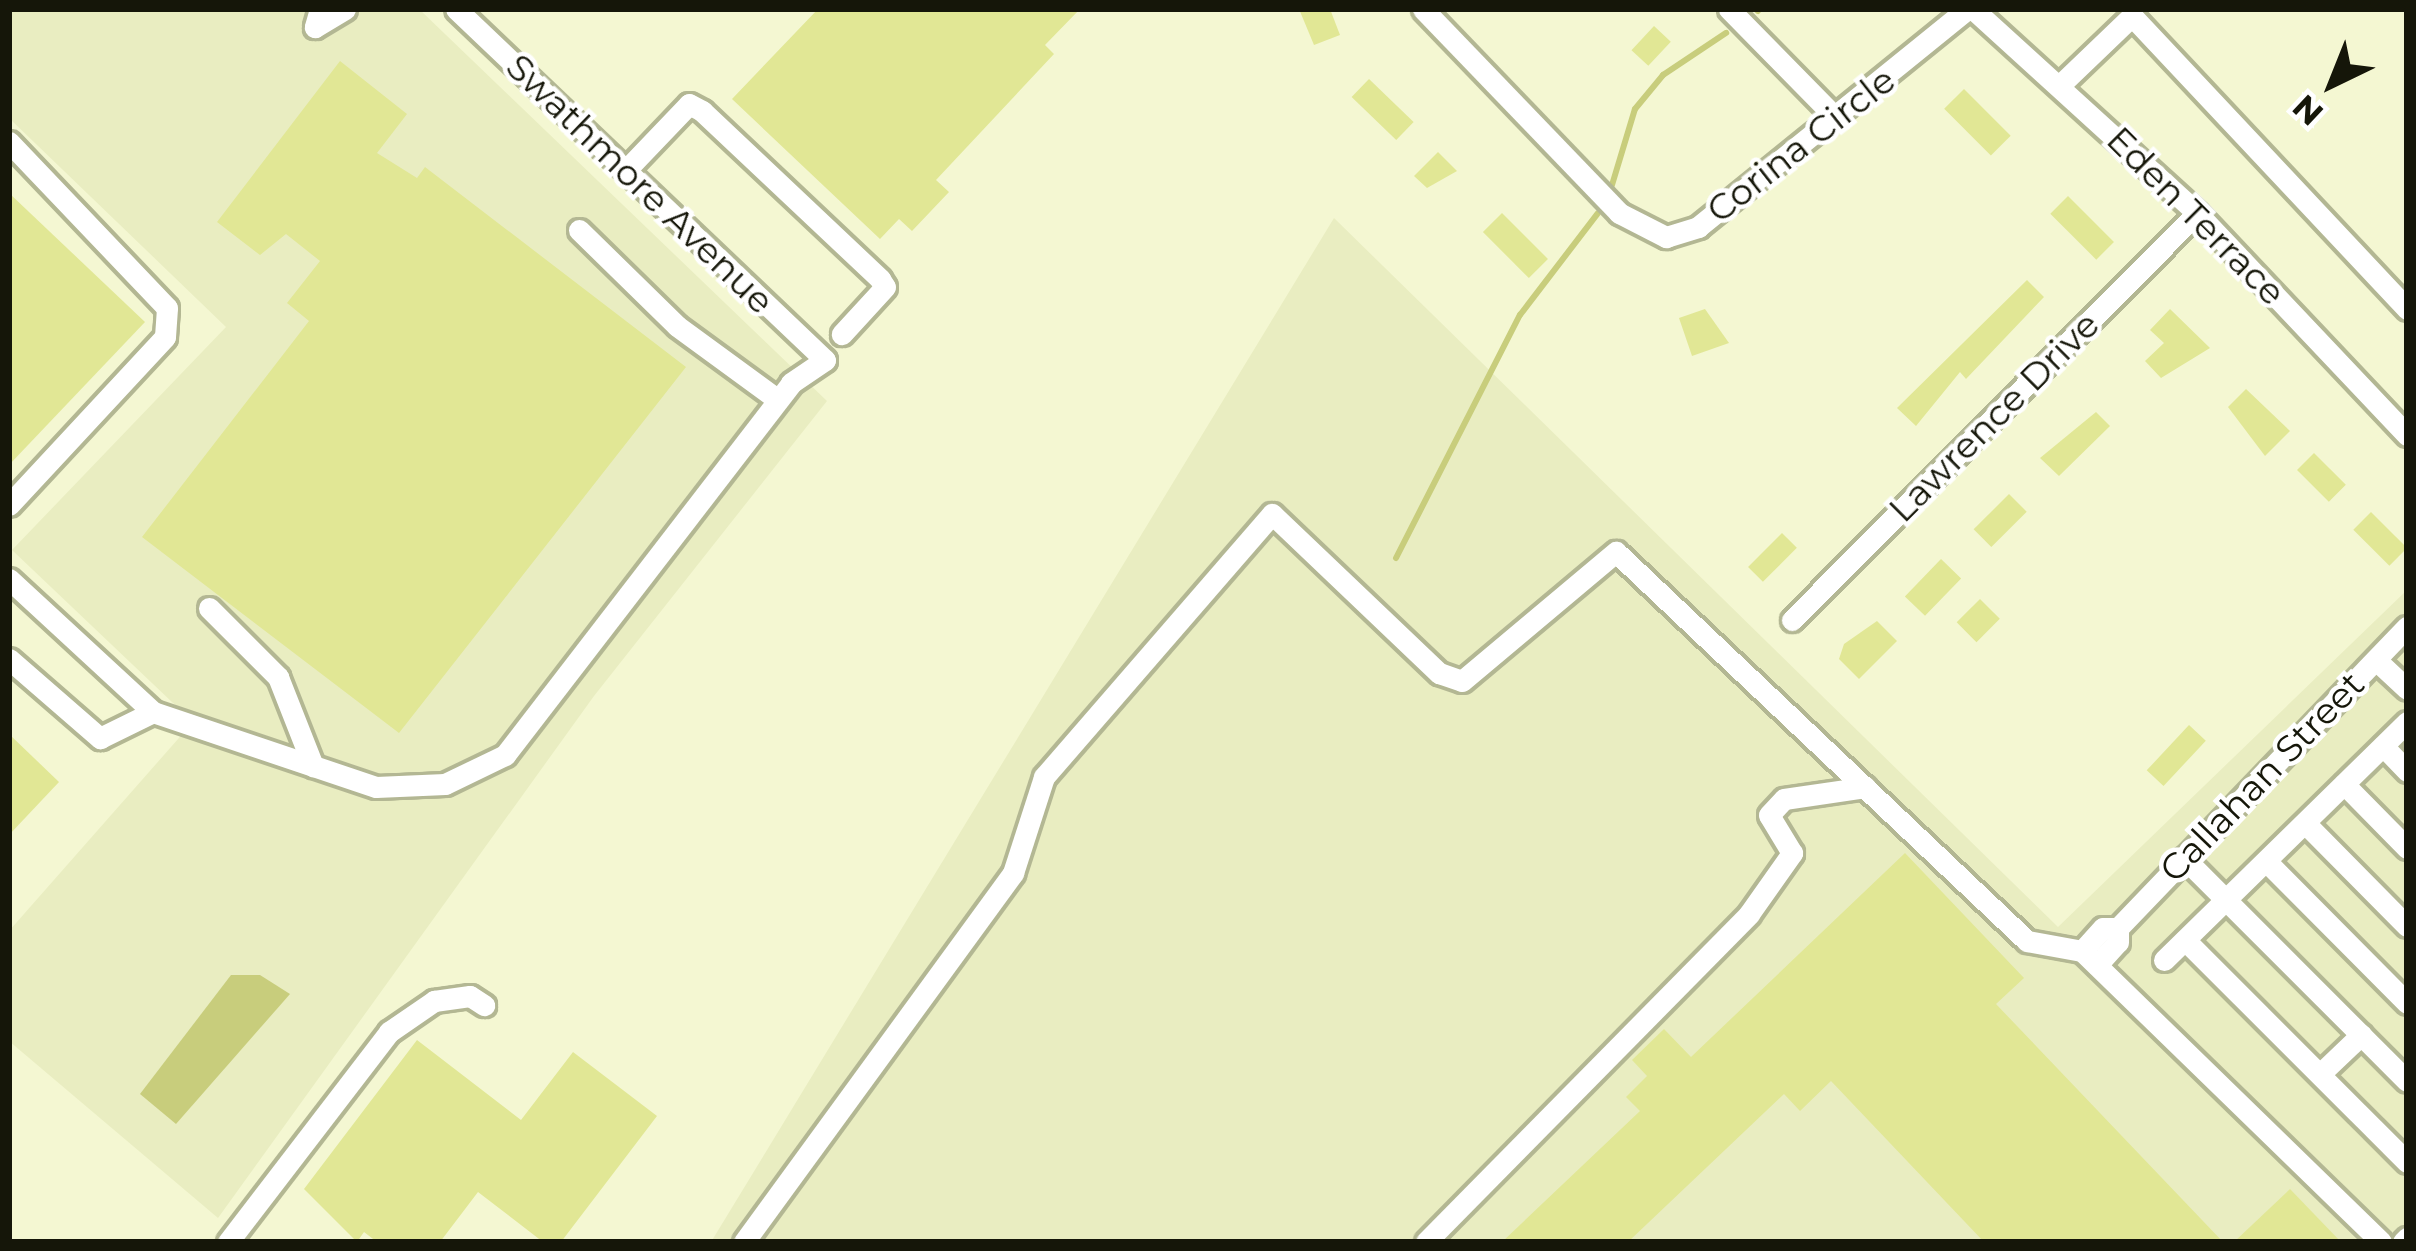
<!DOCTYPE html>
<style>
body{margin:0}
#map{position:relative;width:2416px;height:1251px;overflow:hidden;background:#f4f7d2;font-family:Montserrat,sans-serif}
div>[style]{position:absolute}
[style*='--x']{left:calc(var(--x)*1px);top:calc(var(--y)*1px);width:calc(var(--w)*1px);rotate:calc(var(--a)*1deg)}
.built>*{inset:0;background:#e9edc1}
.water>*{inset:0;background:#c8cd7c}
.stream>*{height:6px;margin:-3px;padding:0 3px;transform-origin:3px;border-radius:3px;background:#c8cd7c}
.building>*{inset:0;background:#e1e795;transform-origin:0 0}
.roads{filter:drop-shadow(3px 0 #b3b793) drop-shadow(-3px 0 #b3b793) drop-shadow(0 3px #b3b793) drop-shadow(0 -3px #b3b793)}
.minor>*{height:21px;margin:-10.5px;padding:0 10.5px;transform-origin:10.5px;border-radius:10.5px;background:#fff}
span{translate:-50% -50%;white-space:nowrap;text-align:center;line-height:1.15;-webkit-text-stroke:9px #fff;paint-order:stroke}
.street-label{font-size:36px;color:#151609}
.frame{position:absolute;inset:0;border:12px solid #151609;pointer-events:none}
.north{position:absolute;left:2272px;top:24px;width:120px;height:120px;-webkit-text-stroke:9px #fff;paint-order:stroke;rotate:223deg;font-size:33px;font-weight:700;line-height:48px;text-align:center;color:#151609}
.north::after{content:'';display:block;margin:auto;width:42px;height:54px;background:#151609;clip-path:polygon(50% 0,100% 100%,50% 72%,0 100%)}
</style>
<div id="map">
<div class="built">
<div style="clip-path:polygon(9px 9px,419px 9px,827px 401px,594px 696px,218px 1218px,9px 1041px,9px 931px,193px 722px,12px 550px,226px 327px,9px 118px)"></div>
<div style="clip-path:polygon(1334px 218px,2058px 927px,2407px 590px,2407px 1242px,711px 1242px)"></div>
</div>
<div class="water">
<div style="clip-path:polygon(231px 975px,260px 975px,290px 994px,176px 1124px,140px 1094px)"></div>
</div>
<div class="stream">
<div style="--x:1758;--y:11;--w:2;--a:-63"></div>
<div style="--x:1612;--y:185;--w:79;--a:-73.2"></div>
<div style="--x:1635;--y:109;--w:44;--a:-50.5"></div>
<div style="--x:1663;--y:75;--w:76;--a:-33.7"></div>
<div style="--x:1396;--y:558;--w:273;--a:-63"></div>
<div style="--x:1520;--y:315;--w:128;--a:-52.6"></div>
</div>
<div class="building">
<div style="clip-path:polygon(818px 9px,1080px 9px,1045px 45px,1054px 54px,936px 180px,949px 192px,912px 231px,899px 219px,880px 239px,732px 99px)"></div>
<div style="clip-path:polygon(1299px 9px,1330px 9px,1340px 35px,1314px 45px)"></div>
<div style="left:1654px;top:26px;width:23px;height:33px;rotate:43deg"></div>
<div style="clip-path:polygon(340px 61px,407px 114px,377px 153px,417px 178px,425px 167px,686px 367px,399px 733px,142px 537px,309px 321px,287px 303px,320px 261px,286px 234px,260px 255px,217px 222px)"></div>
<div style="left:1369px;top:79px;width:62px;height:25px;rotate:44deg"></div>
<div style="left:1964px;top:89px;width:66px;height:28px;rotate:45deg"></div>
<div style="clip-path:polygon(1438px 152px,1457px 171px,1427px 188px,1414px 176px)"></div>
<div style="clip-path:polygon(9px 193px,145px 322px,9px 465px)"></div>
<div style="left:2068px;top:196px;width:65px;height:25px;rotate:45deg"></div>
<div style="left:1502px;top:213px;width:65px;height:27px;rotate:45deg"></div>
<div style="clip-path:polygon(2027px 280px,2044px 297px,1966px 379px,1960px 372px,1916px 426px,1897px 408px)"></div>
<div style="clip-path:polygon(1705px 309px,1729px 343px,1692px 356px,1679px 318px)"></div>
<div style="clip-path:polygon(2170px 309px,2210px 348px,2161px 378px,2145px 361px,2164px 343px,2150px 330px)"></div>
<div style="clip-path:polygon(2246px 389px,2290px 431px,2265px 456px,2228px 407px)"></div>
<div style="clip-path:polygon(2096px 412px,2110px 426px,2059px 476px,2040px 458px)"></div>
<div style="left:2314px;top:453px;width:45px;height:24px;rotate:45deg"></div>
<div style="left:2009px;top:494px;width:25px;height:50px;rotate:45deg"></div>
<div style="left:2371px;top:512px;width:51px;height:25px;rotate:45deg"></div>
<div style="left:1782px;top:533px;width:21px;height:48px;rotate:45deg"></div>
<div style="left:1941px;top:559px;width:28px;height:52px;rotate:44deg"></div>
<div style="left:1980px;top:599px;width:28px;height:33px;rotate:45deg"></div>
<div style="clip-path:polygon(1877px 621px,1897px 641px,1859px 679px,1839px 659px,1844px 644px)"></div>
<div style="left:2189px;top:725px;width:23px;height:62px;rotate:43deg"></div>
<div style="clip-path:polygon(9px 734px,59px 782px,9px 835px)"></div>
<div style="clip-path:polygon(1905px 853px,2024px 978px,1996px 1004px,2223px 1242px,1984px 1242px,1831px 1081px,1800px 1111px,1784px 1094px,1628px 1242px,1502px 1242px,1640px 1111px,1626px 1097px,1647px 1076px,1632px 1060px,1664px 1029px,1691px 1057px)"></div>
<div style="clip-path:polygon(417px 1040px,521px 1120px,573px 1052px,657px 1116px,561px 1242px,543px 1242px,478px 1192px,440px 1242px,377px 1242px,364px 1232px,357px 1242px,304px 1189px)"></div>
<div style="clip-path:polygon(2290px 1189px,2341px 1242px,2234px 1242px)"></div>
</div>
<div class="roads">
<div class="minor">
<div style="--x:320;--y:9;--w:19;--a:106"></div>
<div style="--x:315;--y:27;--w:35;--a:-31"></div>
<div style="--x:1423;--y:9;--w:283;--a:46.1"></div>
<div style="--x:1619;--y:213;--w:53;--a:27.1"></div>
<div style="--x:1666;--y:237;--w:34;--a:-17"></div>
<div style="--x:1698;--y:227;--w:346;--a:-39"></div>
<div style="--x:1729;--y:9;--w:150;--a:45.5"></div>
<div style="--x:1973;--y:9;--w:303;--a:42.3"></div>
<div style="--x:2197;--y:213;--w:306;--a:46.6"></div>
<div style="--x:2060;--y:85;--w:100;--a:-43.8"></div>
<div style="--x:2132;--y:16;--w:402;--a:46.8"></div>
<div style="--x:9;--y:142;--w:229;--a:46.4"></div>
<div style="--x:167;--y:308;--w:29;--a:94"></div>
<div style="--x:165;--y:337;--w:229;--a:132.9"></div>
<div style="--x:626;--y:170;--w:91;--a:-46.3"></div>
<div style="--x:689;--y:104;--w:15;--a:28"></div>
<div style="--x:702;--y:111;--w:245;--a:43.3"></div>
<div style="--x:880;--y:279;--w:9;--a:58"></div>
<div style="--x:885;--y:287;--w:64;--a:132.5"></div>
<div style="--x:579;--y:230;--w:137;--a:44.4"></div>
<div style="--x:677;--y:326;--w:125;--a:36.2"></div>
<div style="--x:9;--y:579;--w:196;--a:42.7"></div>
<div style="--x:153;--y:712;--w:235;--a:18.6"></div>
<div style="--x:376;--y:787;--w:69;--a:-2.5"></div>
<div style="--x:445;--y:784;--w:67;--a:-25.8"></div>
<div style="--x:505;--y:755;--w:469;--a:-52.4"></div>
<div style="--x:791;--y:383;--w:41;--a:-34.1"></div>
<div style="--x:825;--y:360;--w:509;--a:-136.43"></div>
<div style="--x:209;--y:608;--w:98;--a:45"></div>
<div style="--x:278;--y:677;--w:96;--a:68.5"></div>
<div style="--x:1792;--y:620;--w:574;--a:-45.14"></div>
<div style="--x:9;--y:659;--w:121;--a:41"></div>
<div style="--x:100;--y:738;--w:59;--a:-26.1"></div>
<div style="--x:2376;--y:660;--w:42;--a:43.1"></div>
<div style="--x:2383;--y:746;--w:35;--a:46"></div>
<div style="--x:2344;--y:784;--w:90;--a:45.5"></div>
<div style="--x:2305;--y:823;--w:145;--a:45.3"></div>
<div style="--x:2184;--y:858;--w:315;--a:45"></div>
<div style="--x:2266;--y:861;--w:200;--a:45.2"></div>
<div style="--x:2118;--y:928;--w:417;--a:-46.2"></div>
<div style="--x:2185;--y:940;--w:314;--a:45"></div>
<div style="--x:2082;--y:951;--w:31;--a:-48"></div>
<div style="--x:2103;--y:928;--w:15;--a:0"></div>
<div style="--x:2164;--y:960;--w:340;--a:-44.4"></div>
<div style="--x:2097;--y:965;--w:31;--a:-48"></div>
<div style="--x:2118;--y:942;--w:14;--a:-90"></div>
<div style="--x:2320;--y:1074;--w:57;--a:-43.6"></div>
<div style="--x:228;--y:1242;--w:265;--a:-52.5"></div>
<div style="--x:389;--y:1032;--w:55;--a:-34.6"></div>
<div style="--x:434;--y:1001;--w:36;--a:-8"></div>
<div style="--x:470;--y:996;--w:17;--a:33"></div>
<div style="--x:744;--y:1242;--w:457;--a:-53.9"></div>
<div style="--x:1013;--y:873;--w:101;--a:-72.1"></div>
<div style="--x:1044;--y:777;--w:348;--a:-49.1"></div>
<div style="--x:1272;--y:514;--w:231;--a:43.6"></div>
<div style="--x:1439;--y:673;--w:24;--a:19"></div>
<div style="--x:1462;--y:681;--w:201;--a:-40"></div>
<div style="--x:1616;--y:552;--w:566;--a:43.42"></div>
<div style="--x:2027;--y:941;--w:56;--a:10.3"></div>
<div style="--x:2082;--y:951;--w:417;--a:44.2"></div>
<div style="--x:1426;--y:1242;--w:460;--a:-45.4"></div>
<div style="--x:1749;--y:914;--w:75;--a:-54.8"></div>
<div style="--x:1792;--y:853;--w:44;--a:-121.2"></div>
<div style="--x:1769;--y:815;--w:22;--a:-47"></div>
<div style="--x:1784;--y:799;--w:82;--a:-8.4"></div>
<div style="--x:2403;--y:1242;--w:6;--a:-45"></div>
</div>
</div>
<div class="street-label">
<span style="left:1801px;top:145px;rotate:-38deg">Corina Circle</span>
<span style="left:640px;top:184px;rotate:44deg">Swathmore Avenue</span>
<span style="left:2196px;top:216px;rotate:45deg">Eden Terrace</span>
<span style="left:1994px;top:417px;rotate:-45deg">Lawrence Drive</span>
<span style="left:2262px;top:777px;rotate:-46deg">Callahan Street</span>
</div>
<div class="frame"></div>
<div class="north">N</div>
</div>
